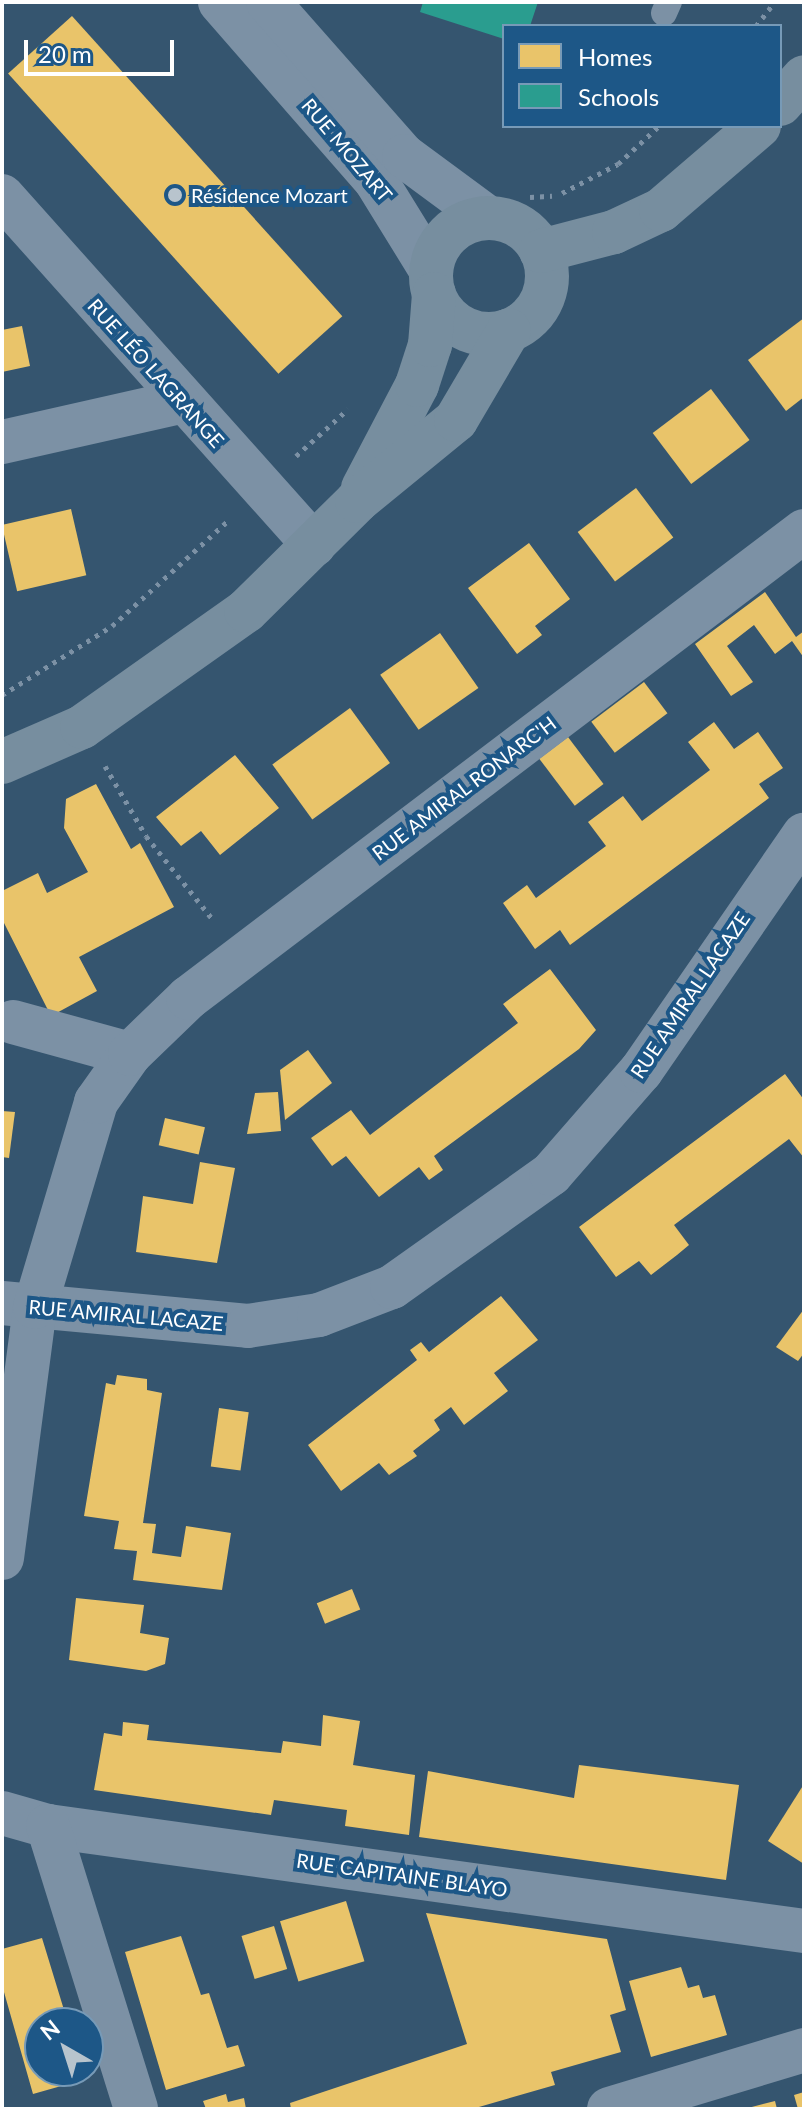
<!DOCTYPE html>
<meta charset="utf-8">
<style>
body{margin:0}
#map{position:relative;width:806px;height:2111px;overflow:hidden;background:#35556f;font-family:Lato,sans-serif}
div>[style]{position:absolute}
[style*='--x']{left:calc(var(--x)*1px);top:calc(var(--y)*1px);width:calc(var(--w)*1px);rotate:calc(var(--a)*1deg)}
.homes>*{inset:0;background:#e9c46a;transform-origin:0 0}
.schools>*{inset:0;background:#2a9d8f}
.path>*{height:5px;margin-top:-2.5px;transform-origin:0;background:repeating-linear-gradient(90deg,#7c91a5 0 4px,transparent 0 10px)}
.service>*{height:26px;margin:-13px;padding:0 13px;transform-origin:13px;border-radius:13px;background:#7c91a5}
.minor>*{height:44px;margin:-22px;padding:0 22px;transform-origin:22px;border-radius:22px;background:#7c91a5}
.secondary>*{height:44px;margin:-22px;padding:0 22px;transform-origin:22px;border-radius:22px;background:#778e9f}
.secondary>.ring{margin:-22px;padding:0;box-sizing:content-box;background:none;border:44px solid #778e9f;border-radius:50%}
.dots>*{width:22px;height:22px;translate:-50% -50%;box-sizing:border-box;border:4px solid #1d5787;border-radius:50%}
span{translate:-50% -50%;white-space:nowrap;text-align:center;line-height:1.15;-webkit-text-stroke:8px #1d5787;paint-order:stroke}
.street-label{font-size:20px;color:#fff}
.poi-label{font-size:20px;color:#fff}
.left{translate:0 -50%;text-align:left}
.frame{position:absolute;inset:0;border:4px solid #fff;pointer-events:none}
.legend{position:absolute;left:502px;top:24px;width:280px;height:104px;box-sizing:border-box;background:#1d5787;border:2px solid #779ab7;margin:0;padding:10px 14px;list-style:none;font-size:24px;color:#fff}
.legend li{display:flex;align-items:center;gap:16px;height:40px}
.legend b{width:40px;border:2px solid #779ab7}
.north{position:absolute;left:24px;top:2007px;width:80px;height:80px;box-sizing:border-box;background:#1d5787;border:2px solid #779ab7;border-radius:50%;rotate:321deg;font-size:22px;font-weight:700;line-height:32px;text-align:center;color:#fff}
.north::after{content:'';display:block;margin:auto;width:28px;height:36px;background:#b8c4cd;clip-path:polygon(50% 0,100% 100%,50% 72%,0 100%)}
.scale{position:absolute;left:24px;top:40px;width:150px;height:36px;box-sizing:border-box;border:4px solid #fff;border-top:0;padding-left:10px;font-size:24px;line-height:28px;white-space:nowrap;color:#fff;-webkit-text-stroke:6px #1d5787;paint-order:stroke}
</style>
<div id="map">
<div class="homes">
<div style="left:72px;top:16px;width:404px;height:86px;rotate:48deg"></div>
<div style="clip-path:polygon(804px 318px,804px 397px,786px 411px,748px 360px)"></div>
<div style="clip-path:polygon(22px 326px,30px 366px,2px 372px,2px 330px)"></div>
<div style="left:711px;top:389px;width:64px;height:73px;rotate:53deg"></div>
<div style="left:636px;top:488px;width:62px;height:73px;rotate:53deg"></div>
<div style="left:71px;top:509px;width:68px;height:71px;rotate:77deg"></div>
<div style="clip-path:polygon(529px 543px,570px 599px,535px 626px,542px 635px,517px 654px,468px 588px)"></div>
<div style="clip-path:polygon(765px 592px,796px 637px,804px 631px,804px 658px,792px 641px,775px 654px,754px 625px,727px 646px,753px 682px,731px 696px,695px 644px)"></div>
<div style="left:440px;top:633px;width:67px;height:73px;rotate:55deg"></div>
<div style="left:644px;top:682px;width:39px;height:66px;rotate:53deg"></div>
<div style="left:350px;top:708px;width:68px;height:96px;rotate:54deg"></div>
<div style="clip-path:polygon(714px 722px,734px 749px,758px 732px,783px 768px,759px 784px,769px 798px,570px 945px,560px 930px,535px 949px,503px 903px,527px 885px,536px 898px,606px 846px,588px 822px,623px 796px,642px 821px,710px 770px,688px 742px)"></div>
<div style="left:568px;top:737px;width:59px;height:36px;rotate:53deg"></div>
<div style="clip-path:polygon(235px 755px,279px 808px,220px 855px,201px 831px,181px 846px,156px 817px)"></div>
<div style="clip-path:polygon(96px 784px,131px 849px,140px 843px,174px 907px,79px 957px,97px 991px,51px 1016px,2px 919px,2px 891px,38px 873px,47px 893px,88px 872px,64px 828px,66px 799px)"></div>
<div style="clip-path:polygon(550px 969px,596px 1030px,579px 1049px,434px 1156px,443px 1170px,429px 1180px,419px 1167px,379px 1197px,346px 1156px,332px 1166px,311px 1138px,351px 1110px,370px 1135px,518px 1023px,503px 1004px)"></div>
<div style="clip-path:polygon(308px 1050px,332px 1083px,285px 1120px,280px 1070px)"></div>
<div style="clip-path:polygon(785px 1074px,804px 1100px,804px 1158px,789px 1139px,674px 1225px,689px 1245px,677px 1255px,651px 1275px,639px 1261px,616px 1277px,579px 1227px)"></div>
<div style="clip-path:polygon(278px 1092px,281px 1131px,247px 1134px,255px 1093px)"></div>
<div style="clip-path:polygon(2px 1111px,15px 1112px,9px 1158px,2px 1157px)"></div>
<div style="left:165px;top:1118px;width:41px;height:28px;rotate:13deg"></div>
<div style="clip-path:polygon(200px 1162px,235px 1168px,217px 1263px,136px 1252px,143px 1196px,193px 1204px)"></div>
<div style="clip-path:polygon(501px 1296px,538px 1340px,494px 1373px,508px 1391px,464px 1425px,451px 1407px,434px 1420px,440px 1430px,413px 1451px,417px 1456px,389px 1475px,379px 1463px,341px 1491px,308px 1445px,417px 1360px,410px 1350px,421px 1342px,429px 1352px)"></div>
<div style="clip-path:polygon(804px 1309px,804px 1353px,798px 1361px,776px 1347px)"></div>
<div style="clip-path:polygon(117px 1375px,147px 1379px,147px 1390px,162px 1393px,143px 1523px,156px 1524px,152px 1553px,181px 1557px,186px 1526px,231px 1533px,222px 1590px,133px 1580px,137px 1551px,114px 1549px,119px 1521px,84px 1516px,106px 1383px,115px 1385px)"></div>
<div style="left:219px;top:1408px;width:30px;height:59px;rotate:8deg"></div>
<div style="left:352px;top:1589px;width:22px;height:38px;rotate:68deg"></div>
<div style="clip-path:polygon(76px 1598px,144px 1605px,140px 1633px,169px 1638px,165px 1664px,146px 1671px,69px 1660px)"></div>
<div style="clip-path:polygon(323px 1715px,360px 1721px,353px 1765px,415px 1775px,409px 1835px,345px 1826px,347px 1810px,274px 1800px,271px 1815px,94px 1790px,104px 1733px,122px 1736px,123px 1722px,149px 1725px,147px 1740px,281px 1753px,283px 1741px,321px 1746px)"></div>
<div style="clip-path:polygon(579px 1765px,739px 1785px,726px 1880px,419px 1837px,428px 1771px,574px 1798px)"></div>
<div style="clip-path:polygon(804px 1784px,804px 1864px,768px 1841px)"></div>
<div style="left:346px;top:1901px;width:63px;height:69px;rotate:73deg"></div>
<div style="clip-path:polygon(426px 1913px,607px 1939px,626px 2010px,610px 2015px,621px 2052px,551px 2072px,555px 2085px,472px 2109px,291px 2109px,290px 2103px,467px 2044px)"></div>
<div style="left:274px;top:1926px;width:45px;height:34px;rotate:73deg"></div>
<div style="clip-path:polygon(181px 1936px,201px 1995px,209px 1993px,227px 2048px,238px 2045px,245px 2066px,166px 2090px,125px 1952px)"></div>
<div style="clip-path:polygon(42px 1938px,68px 2023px,40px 2023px,40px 2071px,83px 2071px,86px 2079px,33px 2094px,2px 1985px,2px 1949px)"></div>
<div style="clip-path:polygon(681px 1967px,688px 1988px,699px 1985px,703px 1998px,715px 1995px,727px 2035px,651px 2057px,629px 1981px)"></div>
<div style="clip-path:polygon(804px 2092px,804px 2109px,798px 2109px,794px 2095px)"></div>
<div style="clip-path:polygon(226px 2094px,228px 2102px,244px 2098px,246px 2109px,206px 2109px,203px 2101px)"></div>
<div style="clip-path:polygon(775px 2101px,777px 2109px,749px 2109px,748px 2108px)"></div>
</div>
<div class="schools">
<div style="clip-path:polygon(423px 2px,538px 2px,530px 26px,504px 26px,504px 39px,420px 12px)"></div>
</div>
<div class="path">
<div style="--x:756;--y:26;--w:31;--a:-52"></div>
<div style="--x:562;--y:193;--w:63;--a:-27.4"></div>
<div style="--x:618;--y:164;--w:56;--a:-42.8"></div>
<div style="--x:530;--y:197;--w:22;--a:-3"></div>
<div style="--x:296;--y:456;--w:70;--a:-42.1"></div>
<div style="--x:2;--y:695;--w:130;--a:-32.1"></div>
<div style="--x:112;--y:626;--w:156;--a:-42.2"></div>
<div style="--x:105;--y:766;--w:81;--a:59.6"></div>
<div style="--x:146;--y:836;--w:109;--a:51.3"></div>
</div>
<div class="service">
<div style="--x:664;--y:13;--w:12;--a:-66"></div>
</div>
<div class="minor">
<div style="--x:220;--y:2;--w:237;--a:48.9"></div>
<div style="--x:376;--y:181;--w:105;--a:58.3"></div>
<div style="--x:268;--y:2;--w:205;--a:48.6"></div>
<div style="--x:404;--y:156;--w:104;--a:36.4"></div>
<div style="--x:2;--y:196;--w:468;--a:48.2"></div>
<div style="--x:2;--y:442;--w:181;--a:-12.7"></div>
<div style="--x:13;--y:1022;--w:121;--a:15.3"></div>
<div style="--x:2;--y:1303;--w:247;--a:5.3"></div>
<div style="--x:248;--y:1326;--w:72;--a:-8.8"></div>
<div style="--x:319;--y:1315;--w:78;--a:-21"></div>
<div style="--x:392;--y:1287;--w:195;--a:-35.4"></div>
<div style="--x:551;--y:1174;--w:137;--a:-48.9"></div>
<div style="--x:641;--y:1071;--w:287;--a:-55.4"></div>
<div style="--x:2;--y:1558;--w:253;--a:-82.5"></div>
<div style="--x:35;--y:1307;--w:214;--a:-73.4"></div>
<div style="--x:96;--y:1102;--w:59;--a:-54.7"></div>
<div style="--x:130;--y:1054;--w:81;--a:-44"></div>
<div style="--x:188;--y:998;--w:773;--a:-37.17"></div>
<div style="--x:2;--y:1813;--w:48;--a:15.8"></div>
<div style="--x:48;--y:1826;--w:763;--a:7.91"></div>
<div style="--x:48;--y:1826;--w:296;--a:72.7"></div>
<div style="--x:609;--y:2109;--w:204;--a:-16.8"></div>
</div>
<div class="secondary">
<div style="--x:780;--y:104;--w:36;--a:-48"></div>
<div class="ring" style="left:431px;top:218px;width:72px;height:72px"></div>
<div style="--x:541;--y:251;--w:75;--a:-14.6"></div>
<div style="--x:614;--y:232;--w:52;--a:-25.1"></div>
<div style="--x:661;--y:210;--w:129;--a:-40.6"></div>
<div style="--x:363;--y:488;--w:116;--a:-62.3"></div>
<div style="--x:417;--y:385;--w:42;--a:-72"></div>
<div style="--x:430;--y:345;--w:51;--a:-85.5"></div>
<div style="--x:2;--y:762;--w:87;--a:-23.6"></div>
<div style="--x:82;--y:727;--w:201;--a:-35.3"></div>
<div style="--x:246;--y:611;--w:156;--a:-44.7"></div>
<div style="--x:357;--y:501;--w:128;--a:-39.3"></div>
<div style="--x:456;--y:420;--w:104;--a:-59.5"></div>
</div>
<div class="dots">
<div style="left:175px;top:195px;background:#b8c4cd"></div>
</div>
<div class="street-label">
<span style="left:347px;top:150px;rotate:50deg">RUE MOZART</span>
<span style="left:156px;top:373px;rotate:48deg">RUE LÉO LAGRANGE</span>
<span style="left:464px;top:788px;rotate:-37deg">RUE AMIRAL RONARC'H</span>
<span style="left:690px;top:995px;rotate:-56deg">RUE AMIRAL LACAZE</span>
<span style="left:126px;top:1315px;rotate:5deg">RUE AMIRAL LACAZE</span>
<span style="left:402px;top:1875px;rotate:8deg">RUE CAPITAINE BLAYO</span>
</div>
<div class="poi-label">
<span class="left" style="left:191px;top:195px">Résidence Mozart</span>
</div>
<div class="frame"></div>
<ul class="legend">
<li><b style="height:22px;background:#e9c46a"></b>Homes</li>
<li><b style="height:22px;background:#2a9d8f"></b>Schools</li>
</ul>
<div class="north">N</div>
<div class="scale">20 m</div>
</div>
